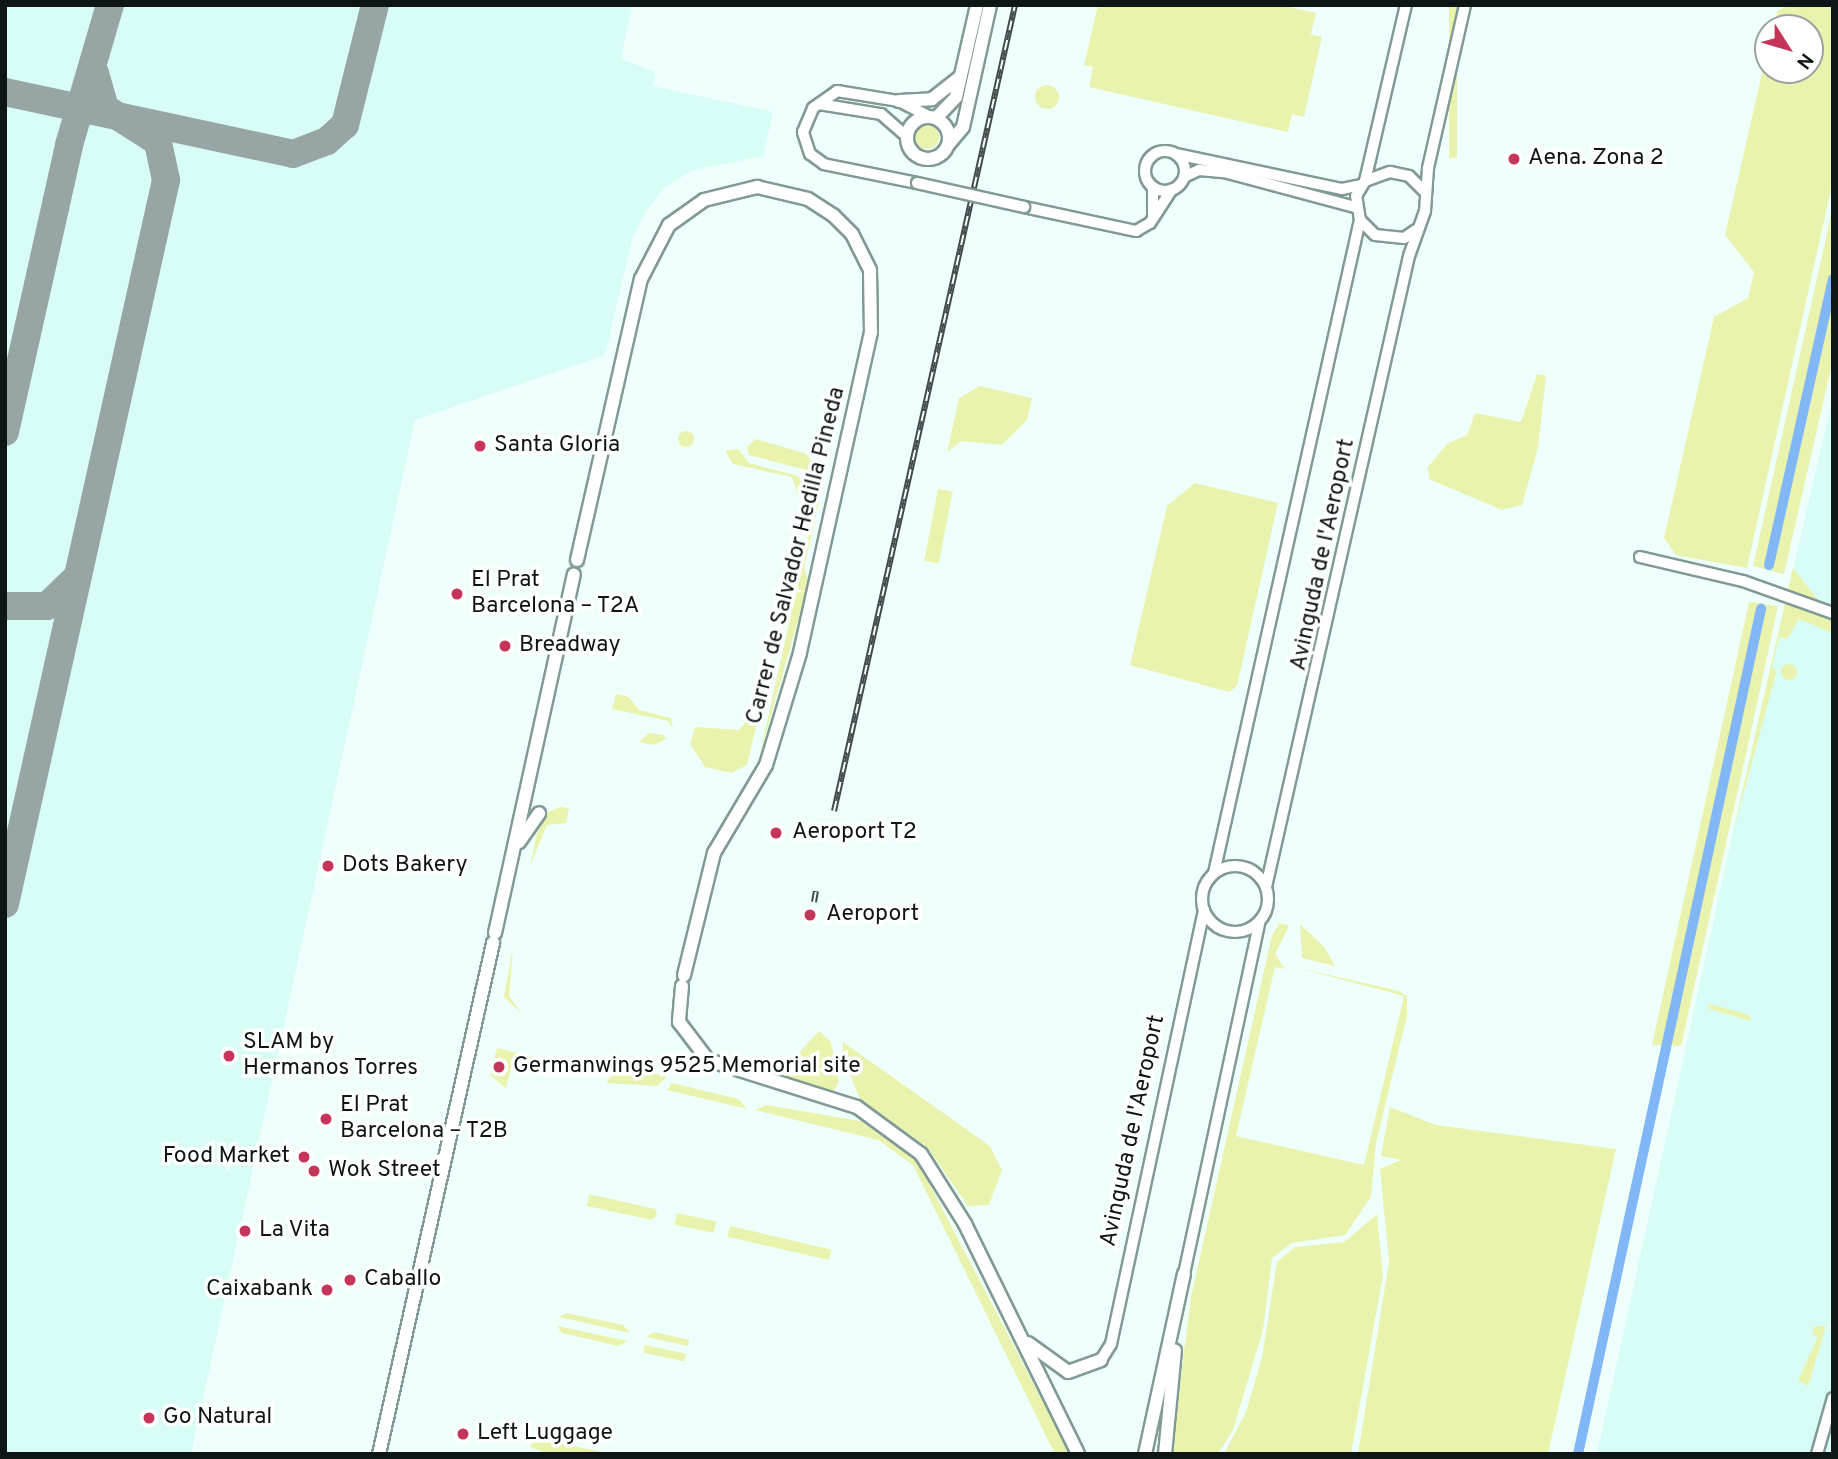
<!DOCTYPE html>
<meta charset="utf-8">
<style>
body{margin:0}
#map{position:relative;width:1838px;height:1459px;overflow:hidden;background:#eefffc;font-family:Overpass,sans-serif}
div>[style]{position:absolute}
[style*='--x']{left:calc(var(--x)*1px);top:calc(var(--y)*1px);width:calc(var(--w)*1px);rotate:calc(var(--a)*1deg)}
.built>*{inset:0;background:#d7fdf6}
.green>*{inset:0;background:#eaf3ad;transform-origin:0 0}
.round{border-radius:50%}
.canal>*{height:10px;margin:-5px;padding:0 5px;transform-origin:5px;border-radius:5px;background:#81b7f7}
.taxiway>*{height:28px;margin:-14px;padding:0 14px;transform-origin:14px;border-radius:14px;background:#98a6a3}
.roads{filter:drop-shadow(2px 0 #819a96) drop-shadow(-2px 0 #819a96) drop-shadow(0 2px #819a96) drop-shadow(0 -2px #819a96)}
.minor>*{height:10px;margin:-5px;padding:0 5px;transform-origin:5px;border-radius:5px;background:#fff}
.minor>.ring{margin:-5px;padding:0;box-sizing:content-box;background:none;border:10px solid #fff;border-radius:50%}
.major>*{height:12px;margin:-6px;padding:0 6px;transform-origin:6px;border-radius:6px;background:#fff}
.major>.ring{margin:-6px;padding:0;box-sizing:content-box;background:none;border:12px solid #fff;border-radius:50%}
.rail>*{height:6px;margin-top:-3px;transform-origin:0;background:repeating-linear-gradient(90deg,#fff 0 10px,#414c4a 0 20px);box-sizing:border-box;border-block:2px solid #414c4a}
.bridges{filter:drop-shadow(2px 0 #819a96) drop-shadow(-2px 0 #819a96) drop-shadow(0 2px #819a96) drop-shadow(0 -2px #819a96)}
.minor-bridge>*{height:10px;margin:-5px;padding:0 5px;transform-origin:5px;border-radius:5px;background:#fff}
.dots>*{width:19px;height:19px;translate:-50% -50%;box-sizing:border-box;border:4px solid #fff;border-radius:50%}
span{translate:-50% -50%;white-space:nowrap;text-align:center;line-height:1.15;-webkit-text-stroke:7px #fff;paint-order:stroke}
.poi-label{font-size:23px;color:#0d1615}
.left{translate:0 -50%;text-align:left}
.right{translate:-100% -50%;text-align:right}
.street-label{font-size:23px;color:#0d1615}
.frame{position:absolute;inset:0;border:7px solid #0d1615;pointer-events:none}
.north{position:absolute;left:1754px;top:14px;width:70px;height:70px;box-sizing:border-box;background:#fff;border:2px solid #9ea2a1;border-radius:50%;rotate:127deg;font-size:19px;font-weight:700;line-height:28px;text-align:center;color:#0d1615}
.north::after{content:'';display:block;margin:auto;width:24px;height:32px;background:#c5355a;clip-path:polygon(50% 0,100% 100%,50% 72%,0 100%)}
</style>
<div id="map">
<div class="built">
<div style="clip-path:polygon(5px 5px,632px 5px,621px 59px,655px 72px,653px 86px,773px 112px,763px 156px,693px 170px,664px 188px,646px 211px,632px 239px,605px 355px,415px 420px,191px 1454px,5px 1454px)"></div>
<div style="clip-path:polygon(1833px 396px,1833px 1454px,1597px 1454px,1733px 832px)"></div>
</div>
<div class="green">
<div style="clip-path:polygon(1098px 5px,1280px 5px,1316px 13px,1311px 34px,1322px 37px,1304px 117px,1292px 114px,1288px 132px,1089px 87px,1093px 67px,1084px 65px)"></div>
<div style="left:1449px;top:5px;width:8px;height:153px"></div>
<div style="clip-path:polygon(1792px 5px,1833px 5px,1833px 180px,1747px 568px,1676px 555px,1664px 538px,1714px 317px,1748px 298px,1754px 272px,1725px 235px,1768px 47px,1768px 70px,1810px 70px,1810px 28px,1772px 28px,1778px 10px)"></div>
<div class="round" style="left:1035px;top:85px;width:24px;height:24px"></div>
<div class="round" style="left:915px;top:125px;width:24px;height:24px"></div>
<div style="clip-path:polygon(1833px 206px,1833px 360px,1784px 574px,1753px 566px)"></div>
<div style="clip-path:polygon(1537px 374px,1546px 376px,1538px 448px,1522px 505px,1502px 510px,1429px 479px,1428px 467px,1447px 444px,1467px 435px,1475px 413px,1521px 422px)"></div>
<div style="clip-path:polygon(980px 386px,1032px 398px,1027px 420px,1002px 445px,961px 441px,947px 452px,959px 398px)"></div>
<div class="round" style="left:678px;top:431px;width:16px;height:16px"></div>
<div style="clip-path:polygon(756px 439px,807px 454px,823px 484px,804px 569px,809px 581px,759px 758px,817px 498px,814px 480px,802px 469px,749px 455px,747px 447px)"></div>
<div style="clip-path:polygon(738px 449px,749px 463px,798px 476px,809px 494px,798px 495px,792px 477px,733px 464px,725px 451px)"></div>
<div style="clip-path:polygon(1195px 483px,1278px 503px,1237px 686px,1229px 692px,1130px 665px,1167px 506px)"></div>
<div style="left:938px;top:489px;width:15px;height:73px;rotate:11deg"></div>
<div style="clip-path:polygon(1793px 568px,1833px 619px,1833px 633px,1799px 619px,1787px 639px,1779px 637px,1772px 668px,1777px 670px,1733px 832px)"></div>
<div style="clip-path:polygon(1749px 602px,1778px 606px,1750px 736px,1681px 1046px,1652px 1045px)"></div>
<div class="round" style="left:1781px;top:664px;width:16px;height:16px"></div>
<div style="clip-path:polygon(616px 694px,629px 697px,639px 710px,671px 718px,673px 729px,668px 721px,612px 709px)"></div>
<div style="clip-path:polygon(746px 721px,756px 727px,747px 765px,731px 773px,705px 767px,690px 744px,695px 727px,739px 730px)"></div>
<div style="clip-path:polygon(649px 733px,663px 735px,666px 739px,654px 745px,639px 742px)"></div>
<div style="clip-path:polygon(560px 807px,569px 808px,566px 823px,547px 825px,530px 866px,541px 815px)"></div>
<div style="clip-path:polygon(1280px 923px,1289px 926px,1275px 954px,1285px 969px,1275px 967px,1236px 1136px,1364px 1165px,1404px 996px,1298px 968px,1399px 991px,1407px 996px,1407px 1016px,1376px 1143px,1371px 1197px,1345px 1235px,1292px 1243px,1272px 1258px,1263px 1330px,1233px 1430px,1219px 1452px,1171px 1454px,1191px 1297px,1272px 935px)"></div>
<div style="clip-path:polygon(1300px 924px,1325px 948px,1335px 966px,1302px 958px)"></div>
<div style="clip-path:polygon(513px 947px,509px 996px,521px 1013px,504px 997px)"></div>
<div style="clip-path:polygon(1710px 1004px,1749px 1015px,1751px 1021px,1707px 1008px)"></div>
<div style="clip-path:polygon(819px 1031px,831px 1042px,839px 1082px,834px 1091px,778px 1076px)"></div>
<div style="clip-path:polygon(843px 1042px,990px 1146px,1002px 1170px,989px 1205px,968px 1206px,927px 1147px,860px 1099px,843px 1057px)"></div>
<div style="clip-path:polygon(497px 1048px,568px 1065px,569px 1069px,514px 1056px,506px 1088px,490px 1075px)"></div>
<div style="clip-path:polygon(624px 1060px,646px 1065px,645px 1071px,667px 1077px,657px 1086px,606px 1083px)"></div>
<div style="clip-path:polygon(672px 1083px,739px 1099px,747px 1109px,667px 1090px)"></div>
<div style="clip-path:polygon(766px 1105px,866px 1122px,918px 1162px,1070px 1454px,1055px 1454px,913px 1165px,878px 1140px,755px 1110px)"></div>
<div style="clip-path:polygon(1390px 1107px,1436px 1125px,1616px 1149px,1548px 1454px,1358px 1454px,1389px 1262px,1380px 1169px,1401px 1160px,1381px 1156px)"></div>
<div style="clip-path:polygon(589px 1194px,655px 1209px,657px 1215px,652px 1220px,587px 1206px)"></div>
<div style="left:677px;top:1213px;width:40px;height:12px;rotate:12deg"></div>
<div style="clip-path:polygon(1377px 1214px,1383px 1275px,1351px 1454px,1224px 1454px,1246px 1412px,1262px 1357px,1277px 1262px,1295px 1247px,1344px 1242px)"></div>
<div style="left:730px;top:1226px;width:104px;height:11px;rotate:13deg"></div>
<div style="clip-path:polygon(567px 1313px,623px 1325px,630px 1333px,559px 1317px)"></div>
<div style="clip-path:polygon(557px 1326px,628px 1341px,618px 1346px,562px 1333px)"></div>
<div style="clip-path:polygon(1815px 1326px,1826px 1326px,1808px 1386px,1798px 1380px,1818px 1337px,1812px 1334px)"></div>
<div style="clip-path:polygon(654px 1332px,689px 1340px,688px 1346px,646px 1337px)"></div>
<div style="left:645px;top:1345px;width:42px;height:8px;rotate:12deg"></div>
<div style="clip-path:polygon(535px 1438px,607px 1453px,549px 1454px,530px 1447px)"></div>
</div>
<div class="canal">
<div style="--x:1769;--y:565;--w:293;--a:-77.4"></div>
<div style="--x:1578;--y:1454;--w:865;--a:-77.78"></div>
</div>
<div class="taxiway">
<div style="--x:5;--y:92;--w:295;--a:12.1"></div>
<div style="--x:293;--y:154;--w:36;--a:-21"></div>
<div style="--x:327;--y:141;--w:24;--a:-42"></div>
<div style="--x:345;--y:125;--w:124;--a:-76"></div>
<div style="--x:5;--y:432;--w:294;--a:-77.4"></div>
<div style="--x:69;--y:145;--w:146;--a:-73.7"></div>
<div style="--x:5;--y:606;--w:42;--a:0"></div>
<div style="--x:47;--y:606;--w:42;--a:-44"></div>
<div style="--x:5;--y:904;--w:742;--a:-77.46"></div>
<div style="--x:166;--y:180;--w:39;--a:-102"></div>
<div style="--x:158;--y:142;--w:63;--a:-147.3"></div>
<div style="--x:105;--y:108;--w:36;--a:-106"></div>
</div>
<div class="roads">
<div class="minor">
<div style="--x:819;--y:104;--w:63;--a:9.2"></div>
<div style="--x:881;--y:114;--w:35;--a:41"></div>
<div class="ring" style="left:1145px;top:151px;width:30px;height:30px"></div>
<div style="--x:1176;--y:154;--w:170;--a:11.9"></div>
<div style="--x:1342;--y:189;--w:19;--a:-12"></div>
<div style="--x:1184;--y:177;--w:17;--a:-25"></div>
<div style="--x:1199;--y:170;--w:25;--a:5"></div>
<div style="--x:1224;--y:172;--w:136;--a:15"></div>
<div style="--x:1365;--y:181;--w:181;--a:-76.9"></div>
<div style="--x:917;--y:183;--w:95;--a:-168.5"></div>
<div style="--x:824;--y:164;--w:17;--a:-144"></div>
<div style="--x:810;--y:154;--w:23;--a:-108"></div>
<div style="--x:803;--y:132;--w:26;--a:-67"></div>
<div style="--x:813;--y:108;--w:29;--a:-35"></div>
<div style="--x:837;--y:91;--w:63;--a:9.2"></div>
<div style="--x:899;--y:101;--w:34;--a:27"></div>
<div style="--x:1153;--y:187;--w:29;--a:90"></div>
<div style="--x:1024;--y:207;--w:115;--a:12.1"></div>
<div style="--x:1136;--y:231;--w:16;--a:-30"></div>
<div style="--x:1150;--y:223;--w:40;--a:-57.1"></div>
<div style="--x:1416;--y:230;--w:14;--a:146"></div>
<div style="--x:1404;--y:238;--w:29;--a:-174"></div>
<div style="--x:1375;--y:235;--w:21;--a:-135"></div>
<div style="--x:1360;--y:220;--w:24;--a:-99"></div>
<div style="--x:1356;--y:196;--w:17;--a:-59"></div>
<div style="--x:1365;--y:181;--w:27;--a:-20"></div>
<div style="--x:1390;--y:172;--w:19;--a:12"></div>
<div style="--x:1409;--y:176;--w:23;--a:45"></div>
<div style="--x:1640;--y:557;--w:106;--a:13.1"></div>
<div style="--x:1743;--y:581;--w:96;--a:19.6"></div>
<div class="ring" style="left:1202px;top:866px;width:56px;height:56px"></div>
<div style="--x:1214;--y:873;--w:669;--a:-77.4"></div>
<div style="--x:1266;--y:887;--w:647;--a:-77.23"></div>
<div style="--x:1409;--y:256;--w:48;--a:-70.4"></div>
<div style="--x:1425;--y:211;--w:43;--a:-86"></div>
<div style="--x:1428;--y:168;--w:167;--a:-77.2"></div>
<div style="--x:1184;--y:1274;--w:359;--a:-77.9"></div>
<div style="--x:1101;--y:1360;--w:19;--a:-58"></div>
<div style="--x:1111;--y:1344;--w:444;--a:-77.9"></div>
<div style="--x:1817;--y:1454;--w:58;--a:-74.1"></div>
</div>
<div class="major">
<div style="--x:899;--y:101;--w:33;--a:-3"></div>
<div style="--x:932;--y:99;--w:36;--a:-38"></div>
<div class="ring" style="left:907px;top:117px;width:30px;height:30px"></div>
<div style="--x:936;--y:118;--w:29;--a:-46"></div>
<div style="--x:956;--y:97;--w:94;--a:-77.1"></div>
<div style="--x:948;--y:145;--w:23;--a:-50"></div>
<div style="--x:963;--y:127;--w:125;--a:-77.5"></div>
<div style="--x:577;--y:560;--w:288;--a:-77.2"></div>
<div style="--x:641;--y:279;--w:61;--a:-62.6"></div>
<div style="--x:669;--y:225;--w:43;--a:-35.5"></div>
<div style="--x:704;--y:200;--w:55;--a:-13.8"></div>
<div style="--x:757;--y:187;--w:52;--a:13.2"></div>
<div style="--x:808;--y:199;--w:30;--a:33"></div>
<div style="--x:833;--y:215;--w:27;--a:45"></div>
<div style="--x:852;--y:234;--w:40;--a:63.4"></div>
<div style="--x:870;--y:270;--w:62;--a:89.1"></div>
<div style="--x:871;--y:332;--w:329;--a:102.5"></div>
<div style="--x:800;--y:653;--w:117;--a:106.9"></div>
<div style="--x:766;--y:765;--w:102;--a:120.6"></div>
<div style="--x:714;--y:853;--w:126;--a:103.8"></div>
<div style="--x:519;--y:842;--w:35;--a:-55"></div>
<div style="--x:495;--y:933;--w:367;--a:-77.6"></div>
<div style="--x:682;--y:986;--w:36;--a:95"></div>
<div style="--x:679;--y:1022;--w:48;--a:52.7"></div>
<div style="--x:708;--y:1060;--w:156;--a:17.5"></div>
<div style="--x:857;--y:1107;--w:79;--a:36.3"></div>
<div style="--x:921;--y:1154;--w:83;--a:57.8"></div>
<div style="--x:965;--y:1224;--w:256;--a:63.8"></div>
<div style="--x:1028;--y:1343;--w:49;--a:35.9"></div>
<div style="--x:1068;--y:1372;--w:35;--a:-20"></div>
<div style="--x:379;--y:1454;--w:524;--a:-77.42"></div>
<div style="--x:1145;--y:1454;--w:184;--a:-77.8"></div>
<div style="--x:1165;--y:1454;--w:104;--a:-84.5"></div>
</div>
</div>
<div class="rail">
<div style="--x:834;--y:811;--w:826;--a:-77.34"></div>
<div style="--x:814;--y:902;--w:11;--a:-80"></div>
</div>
<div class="bridges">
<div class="minor-bridge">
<div style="--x:917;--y:183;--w:110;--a:12.6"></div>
</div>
</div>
<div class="dots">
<div style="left:1514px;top:159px;background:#c5355a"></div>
<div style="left:480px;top:446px;background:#c5355a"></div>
<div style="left:457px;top:594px;background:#c5355a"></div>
<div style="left:505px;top:646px;background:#c5355a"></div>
<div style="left:776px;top:833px;background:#c5355a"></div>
<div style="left:328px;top:866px;background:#c5355a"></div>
<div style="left:810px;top:915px;background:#c5355a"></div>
<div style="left:229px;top:1056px;background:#c5355a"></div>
<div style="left:499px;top:1067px;background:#c5355a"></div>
<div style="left:326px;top:1119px;background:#c5355a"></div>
<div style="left:304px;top:1157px;background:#c5355a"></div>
<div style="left:314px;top:1171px;background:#c5355a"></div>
<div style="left:245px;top:1231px;background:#c5355a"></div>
<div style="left:350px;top:1280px;background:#c5355a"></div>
<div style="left:327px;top:1290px;background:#c5355a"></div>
<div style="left:149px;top:1418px;background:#c5355a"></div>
<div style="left:463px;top:1434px;background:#c5355a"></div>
</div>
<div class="poi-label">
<span class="left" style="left:1528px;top:159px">Aena. Zona 2</span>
<span class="left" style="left:494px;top:446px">Santa Gloria</span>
<span class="left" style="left:471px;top:594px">El Prat<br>Barcelona – T2A</span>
<span class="left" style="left:519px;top:646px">Breadway</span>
<span class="left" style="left:792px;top:833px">Aeroport T2</span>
<span class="left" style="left:342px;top:866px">Dots Bakery</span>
<span class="left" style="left:826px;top:915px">Aeroport</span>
<span class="left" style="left:243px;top:1056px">SLAM by<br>Hermanos Torres</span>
<span class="left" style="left:513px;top:1067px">Germanwings 9525 Memorial site</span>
<span class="left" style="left:340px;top:1119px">El Prat<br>Barcelona – T2B</span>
<span class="right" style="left:290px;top:1157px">Food Market</span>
<span class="left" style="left:328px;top:1171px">Wok Street</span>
<span class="left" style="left:259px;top:1231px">La Vita</span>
<span class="left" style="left:364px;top:1280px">Caballo</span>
<span class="right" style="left:313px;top:1290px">Caixabank</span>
<span class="left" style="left:163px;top:1418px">Go Natural</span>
<span class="left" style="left:477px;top:1434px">Left Luggage</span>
</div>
<div class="street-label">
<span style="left:1324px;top:555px;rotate:-78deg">Avinguda de l'Aeroport</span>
<span style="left:797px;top:556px;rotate:-76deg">Carrer de Salvador Hedilla Pineda</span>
<span style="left:1134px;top:1131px;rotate:-78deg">Avinguda de l'Aeroport</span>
</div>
<div class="frame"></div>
<div class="north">N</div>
</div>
